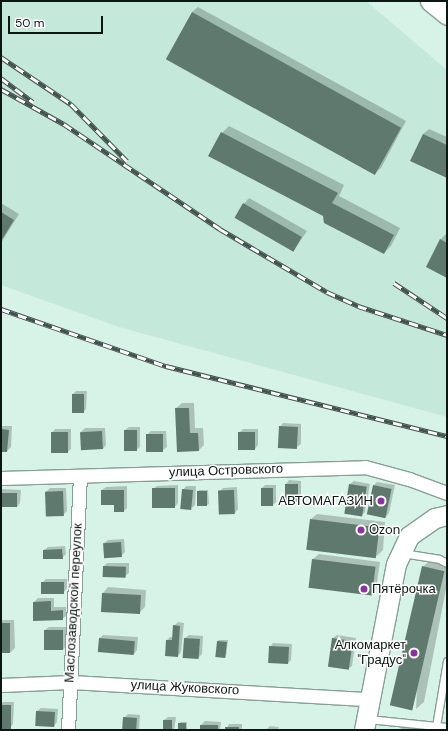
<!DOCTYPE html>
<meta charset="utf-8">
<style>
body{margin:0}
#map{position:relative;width:448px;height:731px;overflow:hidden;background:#d7f3e7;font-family:"DM Sans",sans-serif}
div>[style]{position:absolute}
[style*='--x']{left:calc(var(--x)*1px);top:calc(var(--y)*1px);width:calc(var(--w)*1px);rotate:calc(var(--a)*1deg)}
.built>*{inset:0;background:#c4e8d9}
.shadow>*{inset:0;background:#0003}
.building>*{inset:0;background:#60796f;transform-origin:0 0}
.roads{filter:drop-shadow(1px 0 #86a095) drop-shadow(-1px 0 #86a095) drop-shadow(0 1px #86a095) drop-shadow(0 -1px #86a095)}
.lane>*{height:7px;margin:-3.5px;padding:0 3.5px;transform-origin:3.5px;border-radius:3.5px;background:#fff}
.street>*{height:13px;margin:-6.5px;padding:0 6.5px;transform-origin:6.5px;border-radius:6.5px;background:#fff}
.secondary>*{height:19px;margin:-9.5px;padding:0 9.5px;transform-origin:9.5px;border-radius:9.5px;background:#fff}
.rail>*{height:4.5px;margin-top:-2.25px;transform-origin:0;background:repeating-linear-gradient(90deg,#fff 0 9px,#42514c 0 18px);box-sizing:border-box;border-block:1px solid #42514c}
.dots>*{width:11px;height:11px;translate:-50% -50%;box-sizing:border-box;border:2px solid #fff;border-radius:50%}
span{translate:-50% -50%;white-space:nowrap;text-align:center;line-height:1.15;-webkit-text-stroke:3px #fff;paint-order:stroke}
.street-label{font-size:13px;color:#0c1613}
.poi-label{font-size:13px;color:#0c1613}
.right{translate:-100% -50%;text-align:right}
.left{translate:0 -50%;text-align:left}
.frame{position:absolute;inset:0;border:2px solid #0c1613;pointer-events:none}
.scale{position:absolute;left:8px;top:16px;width:95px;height:18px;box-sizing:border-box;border:2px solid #0c1613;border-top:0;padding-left:5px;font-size:12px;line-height:14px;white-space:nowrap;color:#0c1613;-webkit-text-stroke:3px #fff;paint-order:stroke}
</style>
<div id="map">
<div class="built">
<div style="clip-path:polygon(1px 1px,366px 1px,447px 70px,447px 417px,119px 327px,1px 285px)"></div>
</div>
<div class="shadow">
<div style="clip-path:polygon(198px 7px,406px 121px,381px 168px,375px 173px,192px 12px)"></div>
<div style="clip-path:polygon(229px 126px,344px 185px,339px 196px,400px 228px,391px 246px,384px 253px,324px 215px,222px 133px)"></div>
<div style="clip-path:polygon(429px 129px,447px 137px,447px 176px,423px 134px)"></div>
<div style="clip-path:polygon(249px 198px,307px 231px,294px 250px,244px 204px)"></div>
<div style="clip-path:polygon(1px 203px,19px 214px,1px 243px)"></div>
<div style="clip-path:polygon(446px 234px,447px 235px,447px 277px,440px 240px)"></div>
<div style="clip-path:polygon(76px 391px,87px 391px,86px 409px,83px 413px,73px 394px)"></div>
<div style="clip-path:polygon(182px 403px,194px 403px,195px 428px,203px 428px,204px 445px,199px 450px,176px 408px)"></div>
<div style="clip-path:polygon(283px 423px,301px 424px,301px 444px,297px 447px,280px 427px)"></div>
<div style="clip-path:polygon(1px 426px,12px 426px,11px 447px,7px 451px,1px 451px)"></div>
<div style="clip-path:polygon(129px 427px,140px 427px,140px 447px,136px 450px,125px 430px)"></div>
<div style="clip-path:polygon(85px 428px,105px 428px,106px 445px,103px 449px,81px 432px)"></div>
<div style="clip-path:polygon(55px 429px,71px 429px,71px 449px,68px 452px,52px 452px,52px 433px)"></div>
<div style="clip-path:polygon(243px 429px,258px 429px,258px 445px,255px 449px,239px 433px)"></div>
<div style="clip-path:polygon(151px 431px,166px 431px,167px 447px,163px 450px,147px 435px)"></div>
<div style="clip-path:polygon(289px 480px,301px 481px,301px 498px,297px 501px,286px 484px)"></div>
<div style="clip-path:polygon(354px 481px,370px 484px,365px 512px,361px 516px,350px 484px)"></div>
<div style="clip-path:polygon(377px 482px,395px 485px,389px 513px,386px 517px,374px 485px)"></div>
<div style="clip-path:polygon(178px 485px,178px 503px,175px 507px,153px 489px,157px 486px)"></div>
<div style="clip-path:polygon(265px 485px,276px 485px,276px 502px,273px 505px,262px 488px)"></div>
<div style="clip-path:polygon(127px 486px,127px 508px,124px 511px,102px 490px,106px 487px)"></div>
<div style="clip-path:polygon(186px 486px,196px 486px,195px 505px,192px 508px,183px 490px)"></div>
<div style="clip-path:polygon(237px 487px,238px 509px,235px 513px,219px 492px,223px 488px)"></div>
<div style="clip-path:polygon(50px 488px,66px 488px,67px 511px,63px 515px,46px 492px)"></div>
<div style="clip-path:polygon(2px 489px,21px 490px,20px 503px,17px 507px,1px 506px)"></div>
<div style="clip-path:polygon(199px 490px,208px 490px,209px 504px,207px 505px,198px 491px)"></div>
<div style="clip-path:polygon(317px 514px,385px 522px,383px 550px,377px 556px,311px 519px)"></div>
<div style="clip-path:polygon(124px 539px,125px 552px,121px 556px,104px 543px,108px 540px)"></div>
<div style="clip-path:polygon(65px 546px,66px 554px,62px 558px,44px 550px,48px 547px)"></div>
<div style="clip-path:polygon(319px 554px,380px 562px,376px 590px,370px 595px,313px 559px)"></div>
<div style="clip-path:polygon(430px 560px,447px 563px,447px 584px,424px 702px,416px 709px,423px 567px)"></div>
<div style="clip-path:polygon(107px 563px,129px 563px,129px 573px,125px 576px,104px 566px)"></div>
<div style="clip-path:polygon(46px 579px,67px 579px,67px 588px,64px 592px,42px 583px)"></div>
<div style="clip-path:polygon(108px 587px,146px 590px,145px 607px,139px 613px,101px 611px,103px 593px)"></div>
<div style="clip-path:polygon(38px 598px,54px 598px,54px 607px,66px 607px,66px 616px,62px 619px,34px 620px,34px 602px)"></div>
<div style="clip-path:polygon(1px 620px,14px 620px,15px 648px,11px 652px,1px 652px)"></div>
<div style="clip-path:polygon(178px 622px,184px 623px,181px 652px,178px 656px,167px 640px,170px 637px,173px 637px,174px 626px)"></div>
<div style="clip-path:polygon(49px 627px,66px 627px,66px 646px,63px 650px,45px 630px)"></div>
<div style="clip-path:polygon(103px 635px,138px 637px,137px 650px,134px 654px,100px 638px)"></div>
<div style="clip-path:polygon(189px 635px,203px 636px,202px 654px,198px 658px,185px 638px)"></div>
<div style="clip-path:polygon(337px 635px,356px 638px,352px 666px,348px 669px,333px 638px)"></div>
<div style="clip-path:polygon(219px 640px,228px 640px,226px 657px,218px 641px)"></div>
<div style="clip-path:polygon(273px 643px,292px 644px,291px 660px,288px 663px,270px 647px)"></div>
<div style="clip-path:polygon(3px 702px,14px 702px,13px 724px,10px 728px,1px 728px,1px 704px)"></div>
<div style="clip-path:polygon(41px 708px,58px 709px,57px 722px,54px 726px,37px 711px)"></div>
<div style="clip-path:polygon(128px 714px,140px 715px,139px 730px,123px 730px,124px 718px)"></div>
<div style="clip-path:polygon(168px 717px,176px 717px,174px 730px,164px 730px,164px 720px)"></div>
<div style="clip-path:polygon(205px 721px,221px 722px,220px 730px,201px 730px,201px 725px)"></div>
<div style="clip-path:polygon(180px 722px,187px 722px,187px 730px,178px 730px)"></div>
<div style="clip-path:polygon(229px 724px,242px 724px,242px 730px,226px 730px)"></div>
<div style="clip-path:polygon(270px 726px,279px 727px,278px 730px,266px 730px)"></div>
<div style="clip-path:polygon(404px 726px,447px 730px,399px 730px)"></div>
</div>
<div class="building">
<div style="left:192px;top:12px;width:239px;height:54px;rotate:29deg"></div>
<div style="clip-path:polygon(221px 132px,338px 193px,332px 203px,394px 235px,384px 254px,324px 223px,323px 216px,208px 156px)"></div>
<div style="clip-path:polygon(423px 134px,447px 145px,447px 178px,410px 161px)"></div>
<div style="left:243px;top:203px;width:68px;height:17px;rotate:30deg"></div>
<div style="clip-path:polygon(1px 212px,14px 220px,1px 241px)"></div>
<div style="clip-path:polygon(440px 239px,447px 243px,447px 278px,426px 267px)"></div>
<div style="left:72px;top:394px;width:12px;height:19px"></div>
<div style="clip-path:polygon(175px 408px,189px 408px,190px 433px,198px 433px,199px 451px,177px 452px)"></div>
<div style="left:279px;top:426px;width:19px;height:22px;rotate:3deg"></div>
<div style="clip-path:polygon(1px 429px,9px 430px,7px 452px,1px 452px)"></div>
<div style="left:124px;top:430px;width:13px;height:21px"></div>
<div style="left:102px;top:431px;width:18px;height:22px;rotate:87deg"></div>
<div style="left:68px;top:432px;width:21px;height:17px;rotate:90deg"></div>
<div style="left:238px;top:432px;width:17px;height:18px"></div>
<div style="left:146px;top:434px;width:17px;height:18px"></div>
<div style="left:285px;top:484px;width:13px;height:18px"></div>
<div style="left:349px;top:484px;width:18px;height:30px;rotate:9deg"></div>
<div style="left:373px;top:485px;width:19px;height:30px;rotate:12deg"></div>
<div style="left:175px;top:488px;width:20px;height:23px;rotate:90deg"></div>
<div style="left:261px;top:488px;width:12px;height:18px"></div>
<div style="left:182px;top:489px;width:11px;height:20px;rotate:5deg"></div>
<div style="clip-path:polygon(101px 490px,124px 490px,124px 512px,114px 512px,114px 505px,101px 505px)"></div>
<div style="left:234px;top:490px;width:24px;height:16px;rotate:88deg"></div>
<div style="left:63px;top:491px;width:25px;height:18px;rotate:88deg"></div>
<div style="left:197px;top:491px;width:10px;height:15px"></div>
<div style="left:1px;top:493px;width:16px;height:14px"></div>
<div style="left:310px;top:519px;width:70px;height:31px;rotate:7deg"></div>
<div style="left:121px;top:542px;width:15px;height:18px;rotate:86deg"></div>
<div style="clip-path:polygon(62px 549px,63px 559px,43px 559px,43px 550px)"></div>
<div style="left:312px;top:559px;width:64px;height:29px;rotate:7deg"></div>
<div style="left:103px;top:566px;width:23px;height:11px;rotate:2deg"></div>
<div style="left:422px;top:566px;width:23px;height:143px;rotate:13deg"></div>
<div style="left:41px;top:582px;width:23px;height:12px"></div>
<div style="left:102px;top:593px;width:39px;height:19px;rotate:3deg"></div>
<div style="clip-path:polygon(51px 601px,51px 611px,63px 610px,63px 620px,33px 621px,33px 602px)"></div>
<div style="left:1px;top:623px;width:9px;height:30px"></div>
<div style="clip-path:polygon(173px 625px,180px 626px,178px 657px,165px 656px,166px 640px,172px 640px)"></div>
<div style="left:44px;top:630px;width:19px;height:20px"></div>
<div style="left:99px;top:638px;width:36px;height:14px;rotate:5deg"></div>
<div style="left:184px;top:638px;width:16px;height:20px;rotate:4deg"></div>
<div style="left:332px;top:638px;width:21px;height:29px;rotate:8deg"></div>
<div style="left:217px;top:641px;width:10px;height:16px;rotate:6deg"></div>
<div style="left:269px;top:646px;width:20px;height:17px;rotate:3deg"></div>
<div style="left:1px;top:705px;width:10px;height:24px"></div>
<div style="left:36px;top:711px;width:19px;height:15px;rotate:3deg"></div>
<div style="left:123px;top:717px;width:14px;height:13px;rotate:4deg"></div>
<div style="left:163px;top:720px;width:9px;height:10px"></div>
<div style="left:178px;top:723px;width:8px;height:7px"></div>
<div style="left:200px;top:725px;width:18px;height:5px"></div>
<div style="left:225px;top:727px;width:14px;height:3px"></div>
</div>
<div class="roads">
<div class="lane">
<div style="--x:402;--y:553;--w:37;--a:9"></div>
<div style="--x:439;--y:559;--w:9;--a:27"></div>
<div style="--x:368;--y:719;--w:79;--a:5.8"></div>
<div style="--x:436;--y:726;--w:66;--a:-80.4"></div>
</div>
<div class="street">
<div style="--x:1;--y:478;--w:364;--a:-1.7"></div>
<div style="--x:365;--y:467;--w:46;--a:15.3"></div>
<div style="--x:409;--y:479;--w:40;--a:20.2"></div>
<div style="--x:1;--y:685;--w:70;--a:-2.5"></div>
<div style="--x:71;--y:682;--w:298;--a:3.3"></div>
<div style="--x:68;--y:730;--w:254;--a:-87.3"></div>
</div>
<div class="secondary">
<div style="--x:430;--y:1;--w:22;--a:39"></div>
<div style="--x:364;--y:730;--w:169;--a:-79.1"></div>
<div style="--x:396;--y:564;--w:31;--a:-65"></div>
<div style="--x:409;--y:536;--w:32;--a:-35"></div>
<div style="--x:435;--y:518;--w:12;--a:-14"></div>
</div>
</div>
<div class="rail">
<div style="--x:1;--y:57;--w:84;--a:33.9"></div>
<div style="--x:71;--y:104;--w:80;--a:45.5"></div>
<div style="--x:1;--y:78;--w:40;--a:37"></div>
<div style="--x:1;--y:89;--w:72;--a:29.1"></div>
<div style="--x:64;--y:124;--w:188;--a:33.9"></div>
<div style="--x:220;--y:229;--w:124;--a:30.5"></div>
<div style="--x:327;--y:292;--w:34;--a:24"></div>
<div style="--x:358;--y:306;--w:94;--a:18"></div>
<div style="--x:394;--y:283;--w:64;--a:33.4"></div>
<div style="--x:1;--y:309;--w:175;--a:19.1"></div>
<div style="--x:166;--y:366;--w:290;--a:14"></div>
</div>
<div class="dots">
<div style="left:381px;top:501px;background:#8a33a0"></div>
<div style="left:361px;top:530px;background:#8a33a0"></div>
<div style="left:364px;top:589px;background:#8a33a0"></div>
<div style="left:414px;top:653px;background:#8a33a0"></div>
</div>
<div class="street-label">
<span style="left:226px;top:471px;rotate:-2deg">улица Островского</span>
<span style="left:74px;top:603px;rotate:-87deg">Маслозаводской переулок</span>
<span style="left:185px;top:688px;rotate:3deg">улица Жуковского</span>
</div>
<div class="poi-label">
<span class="right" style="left:373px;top:501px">АВТОМАГАЗИН</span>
<span class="left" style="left:369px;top:530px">Ozon</span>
<span class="left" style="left:372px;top:589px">Пятёрочка</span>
<span class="right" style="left:406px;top:653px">Алкомаркет<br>"Градус"</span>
</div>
<div class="frame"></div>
<div class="scale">50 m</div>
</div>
